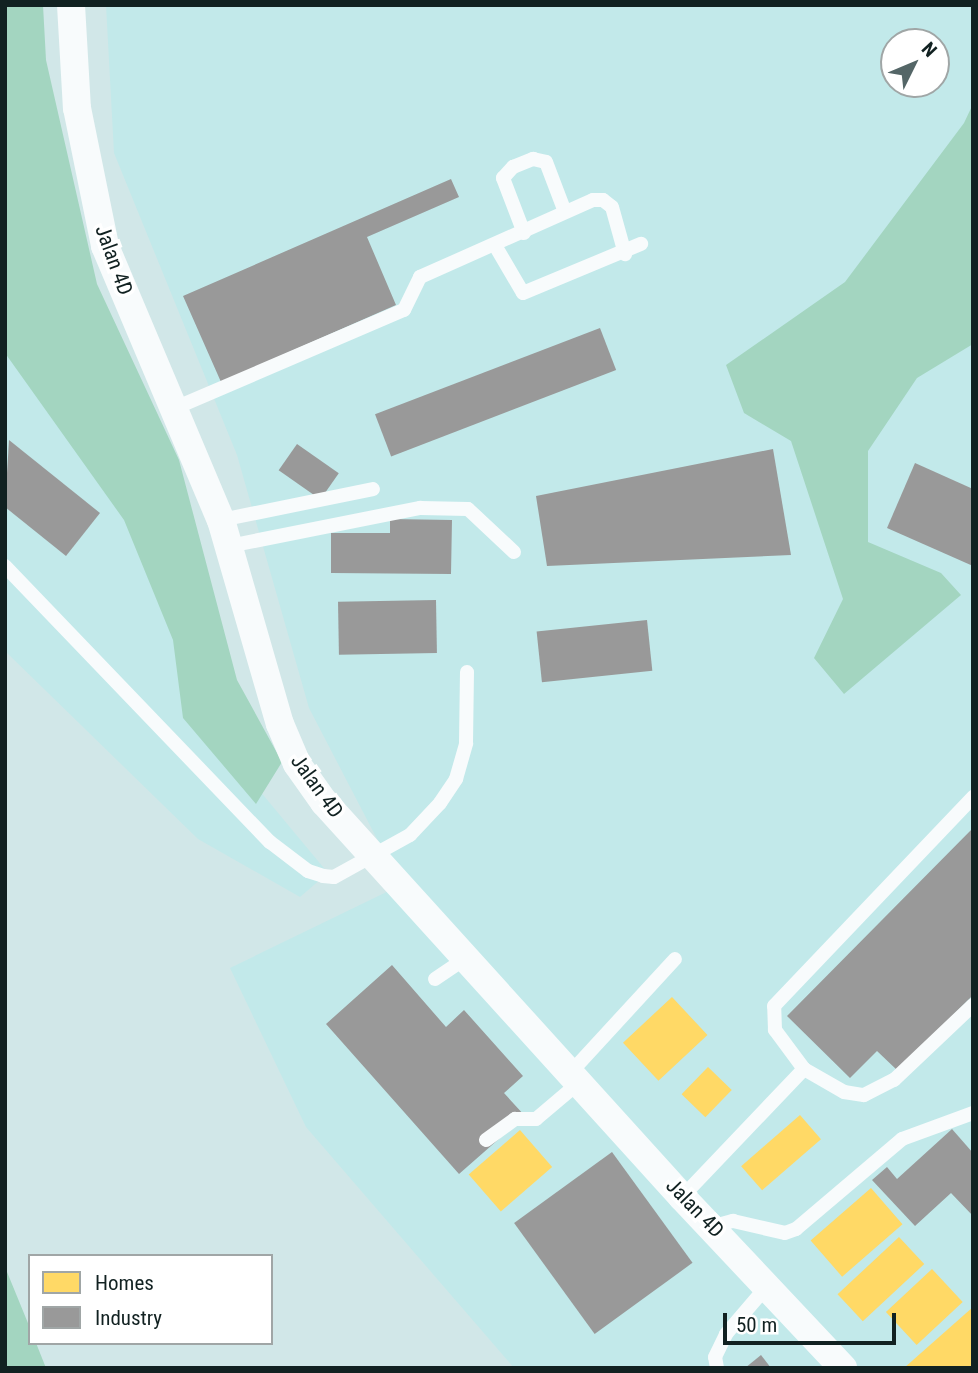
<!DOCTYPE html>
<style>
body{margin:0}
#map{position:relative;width:978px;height:1373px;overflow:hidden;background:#d1e7e8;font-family:"Roboto Condensed",sans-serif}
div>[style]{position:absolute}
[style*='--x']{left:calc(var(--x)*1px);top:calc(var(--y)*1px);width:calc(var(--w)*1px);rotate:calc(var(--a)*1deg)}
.built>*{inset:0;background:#c2e9ea}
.green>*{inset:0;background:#a3d5c0}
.homes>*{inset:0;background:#ffd966;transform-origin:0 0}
.industry>*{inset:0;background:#999;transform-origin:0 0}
.service>*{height:14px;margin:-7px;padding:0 7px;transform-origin:7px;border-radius:7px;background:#f8fbfc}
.minor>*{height:28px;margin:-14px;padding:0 14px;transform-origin:14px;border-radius:14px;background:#f8fbfc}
span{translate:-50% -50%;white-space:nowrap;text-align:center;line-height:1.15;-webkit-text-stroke:7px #fff;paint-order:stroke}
.street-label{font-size:21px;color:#112121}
.frame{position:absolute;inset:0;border:7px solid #112121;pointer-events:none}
.legend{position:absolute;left:28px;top:1254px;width:245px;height:91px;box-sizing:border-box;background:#fff;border:2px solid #a0a6a6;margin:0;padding:9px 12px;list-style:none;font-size:21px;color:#112121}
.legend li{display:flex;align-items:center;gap:14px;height:35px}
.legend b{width:35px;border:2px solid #a0a6a6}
.north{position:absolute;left:880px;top:28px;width:70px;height:70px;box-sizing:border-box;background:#fff;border:2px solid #a0a6a6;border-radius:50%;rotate:47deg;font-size:19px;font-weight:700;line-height:28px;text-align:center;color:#112121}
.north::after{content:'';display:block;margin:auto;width:24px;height:32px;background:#546667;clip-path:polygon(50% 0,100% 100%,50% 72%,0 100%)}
.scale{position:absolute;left:723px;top:1313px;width:173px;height:32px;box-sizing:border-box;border:4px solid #112121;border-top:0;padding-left:9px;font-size:21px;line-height:24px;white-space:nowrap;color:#112121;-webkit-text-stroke:5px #fff;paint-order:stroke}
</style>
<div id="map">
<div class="built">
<div style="clip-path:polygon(5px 5px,259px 790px,328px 873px,300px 897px,198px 839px,5px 651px)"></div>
<div style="clip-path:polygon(evenodd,106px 5px,973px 5px,973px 1368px,514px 1368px,306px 1127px,230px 968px,401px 885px,309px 708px,237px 455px,114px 153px,106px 5px,894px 42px,936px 42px,936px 84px,894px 84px,894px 42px)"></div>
</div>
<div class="green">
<div style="clip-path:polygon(5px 5px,43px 5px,46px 60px,97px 284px,179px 460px,237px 680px,282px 762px,256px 804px,183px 718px,173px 640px,124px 520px,5px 353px)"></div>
<div style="clip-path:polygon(973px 104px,973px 344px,917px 378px,868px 451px,868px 542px,941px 573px,961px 595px,844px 694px,814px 658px,843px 599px,791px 441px,744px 413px,726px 365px,845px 282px,964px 123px)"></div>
<div style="clip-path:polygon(5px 1267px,30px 1328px,30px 1343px,36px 1343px,46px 1368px,5px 1368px)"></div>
</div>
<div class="homes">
<div style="left:672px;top:997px;width:52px;height:67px;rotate:47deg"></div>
<div style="left:708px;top:1067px;width:33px;height:38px;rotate:44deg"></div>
<div style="left:800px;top:1115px;width:32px;height:78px;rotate:49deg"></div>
<div style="left:520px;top:1130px;width:49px;height:68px;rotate:49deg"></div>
<div style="left:871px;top:1188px;width:48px;height:80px;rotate:49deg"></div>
<div style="left:899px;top:1237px;width:37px;height:84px;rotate:47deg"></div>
<div style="left:932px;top:1269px;width:45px;height:63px;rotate:47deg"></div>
<div style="clip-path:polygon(973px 1307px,973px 1368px,904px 1368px)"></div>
</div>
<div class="industry">
<div style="clip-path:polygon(451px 179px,459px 197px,367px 237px,396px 305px,221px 382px,183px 296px)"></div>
<div style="left:600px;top:328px;width:45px;height:241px;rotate:69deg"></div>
<div style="clip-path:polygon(9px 440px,100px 513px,66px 556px,5px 507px)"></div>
<div style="left:297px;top:444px;width:51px;height:32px;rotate:35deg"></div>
<div style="clip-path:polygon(773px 449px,791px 555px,547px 566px,536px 496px)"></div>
<div style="clip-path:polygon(915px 463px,973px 489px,973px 566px,887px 528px)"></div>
<div style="clip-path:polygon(390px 519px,452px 520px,451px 574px,331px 573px,331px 533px,390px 533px)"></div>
<div style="left:436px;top:600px;width:53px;height:98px;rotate:89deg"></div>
<div style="left:647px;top:620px;width:51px;height:111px;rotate:84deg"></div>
<div style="clip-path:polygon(973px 828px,973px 995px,898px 1071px,877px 1051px,850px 1078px,787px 1016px)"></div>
<div style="clip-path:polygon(392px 965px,446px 1027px,464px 1010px,523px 1076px,504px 1093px,525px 1116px,459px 1174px,326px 1024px)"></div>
<div style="clip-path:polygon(952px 1129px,973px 1153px,973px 1216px,951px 1193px,915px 1226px,872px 1180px,887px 1167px,897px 1179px)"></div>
<div style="left:612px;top:1152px;width:137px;height:121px;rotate:54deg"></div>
<div style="clip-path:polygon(761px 1355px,771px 1368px,745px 1368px)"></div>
</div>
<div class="service">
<div style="--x:524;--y:233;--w:59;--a:-110.9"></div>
<div style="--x:503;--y:178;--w:15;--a:-48"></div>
<div style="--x:513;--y:167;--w:22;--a:-22"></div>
<div style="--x:533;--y:159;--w:13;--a:13"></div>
<div style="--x:546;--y:162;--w:53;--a:69.2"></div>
<div style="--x:496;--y:247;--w:53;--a:59.6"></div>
<div style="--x:523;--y:293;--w:128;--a:-22.6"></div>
<div style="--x:175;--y:408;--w:249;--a:-23.2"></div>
<div style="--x:404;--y:310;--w:37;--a:-64"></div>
<div style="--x:420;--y:277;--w:189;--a:-24"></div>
<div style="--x:593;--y:200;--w:10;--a:0"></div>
<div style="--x:603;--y:200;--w:11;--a:38"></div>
<div style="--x:612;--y:207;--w:49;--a:74.5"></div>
<div style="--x:221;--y:520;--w:155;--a:-11.5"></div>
<div style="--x:229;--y:546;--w:195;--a:-11.3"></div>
<div style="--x:420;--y:508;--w:48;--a:1.2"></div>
<div style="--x:468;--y:509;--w:63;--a:43.1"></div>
<div style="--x:5;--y:566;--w:383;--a:46.2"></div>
<div style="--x:270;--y:842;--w:48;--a:37.3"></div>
<div style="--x:308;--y:871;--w:16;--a:18"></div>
<div style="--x:323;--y:876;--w:11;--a:5"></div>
<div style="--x:334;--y:877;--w:87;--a:-28.9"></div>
<div style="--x:410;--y:835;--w:44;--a:-46.8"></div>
<div style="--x:440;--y:803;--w:29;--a:-56"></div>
<div style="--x:456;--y:779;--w:37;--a:-74"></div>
<div style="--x:466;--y:743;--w:71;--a:-89.2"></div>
<div style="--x:435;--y:979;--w:37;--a:-34"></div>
<div style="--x:804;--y:1069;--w:49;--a:-126.6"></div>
<div style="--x:775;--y:1030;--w:24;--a:-92"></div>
<div style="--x:774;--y:1006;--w:289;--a:-46.4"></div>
<div style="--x:572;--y:1071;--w:152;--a:-47.4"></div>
<div style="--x:486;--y:1140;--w:36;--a:-36"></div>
<div style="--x:515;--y:1119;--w:21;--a:0"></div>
<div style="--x:536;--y:1119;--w:59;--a:-40.2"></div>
<div style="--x:682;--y:1197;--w:177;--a:-46.4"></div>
<div style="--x:804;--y:1069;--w:46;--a:29.9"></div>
<div style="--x:844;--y:1092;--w:20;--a:9"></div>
<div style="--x:864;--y:1095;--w:34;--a:-27"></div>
<div style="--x:894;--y:1080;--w:109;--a:-43.5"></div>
<div style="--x:714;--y:1226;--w:20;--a:-15"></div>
<div style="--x:733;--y:1221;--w:53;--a:13"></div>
<div style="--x:785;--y:1233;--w:12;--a:-20"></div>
<div style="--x:796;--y:1229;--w:139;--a:-40.3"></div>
<div style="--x:902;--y:1139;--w:76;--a:-20.1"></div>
<div style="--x:717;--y:1368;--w:11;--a:-100"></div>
<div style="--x:715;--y:1357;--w:25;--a:-64"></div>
<div style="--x:726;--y:1334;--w:65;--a:-49.4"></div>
</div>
<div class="minor">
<div style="--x:71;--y:5;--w:103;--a:86.7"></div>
<div style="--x:77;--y:108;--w:141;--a:78.5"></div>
<div style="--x:105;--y:246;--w:298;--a:67.1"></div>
<div style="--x:221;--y:520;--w:212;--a:73.9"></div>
<div style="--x:280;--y:724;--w:43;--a:67"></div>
<div style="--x:297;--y:764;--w:47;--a:54.6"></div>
<div style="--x:324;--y:802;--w:533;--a:47.81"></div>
<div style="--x:682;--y:1197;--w:235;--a:46.7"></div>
</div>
<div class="street-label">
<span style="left:114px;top:260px;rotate:70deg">Jalan 4D</span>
<span style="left:317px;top:786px;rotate:54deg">Jalan 4D</span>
<span style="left:695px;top:1208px;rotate:46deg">Jalan 4D</span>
</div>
<div class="frame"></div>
<ul class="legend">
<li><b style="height:19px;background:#ffd966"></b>Homes</li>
<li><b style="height:19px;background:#999"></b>Industry</li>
</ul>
<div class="north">N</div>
<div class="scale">50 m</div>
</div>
